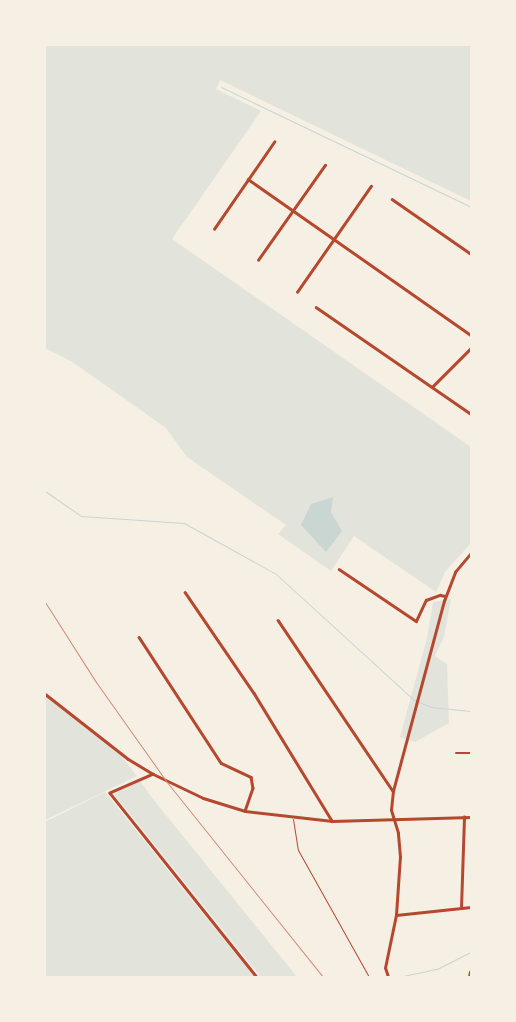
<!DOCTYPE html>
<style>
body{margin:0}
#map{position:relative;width:516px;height:1022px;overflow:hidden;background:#f6efe4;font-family:"Fira Sans Condensed",sans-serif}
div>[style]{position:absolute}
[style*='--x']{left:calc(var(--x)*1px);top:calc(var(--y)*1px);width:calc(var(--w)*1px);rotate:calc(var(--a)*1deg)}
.green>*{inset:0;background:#e2e4dc}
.water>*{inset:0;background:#c9d6d2}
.stream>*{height:1px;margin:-0.5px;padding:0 0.5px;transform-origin:0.5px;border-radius:0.5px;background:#c9d6d2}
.path>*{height:1px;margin:-0.5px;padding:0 0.5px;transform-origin:0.5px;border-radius:0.5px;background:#b5482f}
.minor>*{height:2.5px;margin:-1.25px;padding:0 1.25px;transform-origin:1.25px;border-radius:1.25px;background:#b5482f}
.tertiary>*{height:3px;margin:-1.5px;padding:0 1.5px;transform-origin:1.5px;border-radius:1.5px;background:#b5482f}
.rail>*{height:1px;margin:-0.5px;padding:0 0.5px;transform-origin:0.5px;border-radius:0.5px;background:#cf8b77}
span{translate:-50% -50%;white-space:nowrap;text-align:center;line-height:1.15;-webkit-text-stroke:4.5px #f6efe4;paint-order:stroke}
.frame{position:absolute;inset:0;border:46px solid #f6efe4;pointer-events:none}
</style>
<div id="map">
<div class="green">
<div style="clip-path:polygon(45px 45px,471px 45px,471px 201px,220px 80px,216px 89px,261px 111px,172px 239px,471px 447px,471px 543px,445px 572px,436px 592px,354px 536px,331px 571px,278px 534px,286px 525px,187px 457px,166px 428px,74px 363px,45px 348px)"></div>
<div style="clip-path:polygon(451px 599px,444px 637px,435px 656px,447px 664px,449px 723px,415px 742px,400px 737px,427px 638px,433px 602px)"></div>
<div style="clip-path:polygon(45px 693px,122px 757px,137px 776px,45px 820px)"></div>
<div style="clip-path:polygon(140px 781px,153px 799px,297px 977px,261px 977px,114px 794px)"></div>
<div style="clip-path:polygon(105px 792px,254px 977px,45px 977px,45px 822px)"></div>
</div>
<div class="water">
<div style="clip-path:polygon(333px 497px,331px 512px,342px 531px,326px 552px,301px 525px,311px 504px)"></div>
</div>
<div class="stream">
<div style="--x:221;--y:87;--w:277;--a:25.6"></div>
<div style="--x:45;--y:491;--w:44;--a:34.8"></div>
<div style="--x:81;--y:516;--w:103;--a:3.9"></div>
<div style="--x:184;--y:523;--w:105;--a:29"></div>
<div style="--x:276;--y:574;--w:187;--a:42.4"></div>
<div style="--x:414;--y:700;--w:18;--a:22"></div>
<div style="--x:431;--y:707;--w:40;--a:5.7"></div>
<div style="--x:398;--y:977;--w:40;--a:-12"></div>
<div style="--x:437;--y:969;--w:38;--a:-27"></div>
</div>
<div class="path">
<div style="--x:293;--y:819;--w:31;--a:81"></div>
<div style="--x:298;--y:850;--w:145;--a:60.8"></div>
</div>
<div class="minor">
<div style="--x:248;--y:179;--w:272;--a:35"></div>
<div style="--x:392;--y:199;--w:96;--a:34.8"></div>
<div style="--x:214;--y:229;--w:106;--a:-55.4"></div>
<div style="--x:258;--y:260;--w:116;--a:-54.8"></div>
<div style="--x:297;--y:292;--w:129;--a:-55.1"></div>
<div style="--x:316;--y:307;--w:188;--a:34.6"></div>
<div style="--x:432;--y:387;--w:55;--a:-45"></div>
<div style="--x:339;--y:569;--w:93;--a:34"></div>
<div style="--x:416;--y:621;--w:23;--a:-65"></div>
<div style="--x:426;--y:600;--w:15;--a:-20"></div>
<div style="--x:440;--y:595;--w:5;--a:11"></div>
<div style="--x:185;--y:592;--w:122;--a:55.7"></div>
<div style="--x:254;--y:693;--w:150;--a:58.6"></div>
<div style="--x:278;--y:620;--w:206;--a:56.1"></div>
<div style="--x:139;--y:637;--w:150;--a:56.9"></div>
<div style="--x:221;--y:763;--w:33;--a:25"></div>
<div style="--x:251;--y:777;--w:11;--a:80"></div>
<div style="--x:253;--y:788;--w:24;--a:109"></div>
<div style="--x:456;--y:753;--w:15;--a:0"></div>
<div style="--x:153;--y:774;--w:47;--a:156.2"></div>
<div style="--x:110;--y:793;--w:236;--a:51.4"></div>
<div style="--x:461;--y:908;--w:91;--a:-88.1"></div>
<div style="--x:396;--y:915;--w:75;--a:-6.1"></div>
<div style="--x:388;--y:977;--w:9;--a:-108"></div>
<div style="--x:385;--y:968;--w:54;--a:-78.3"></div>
<div style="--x:396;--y:915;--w:58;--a:-86.1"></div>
<div style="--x:400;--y:857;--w:24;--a:-95"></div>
<div style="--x:398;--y:833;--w:24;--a:-107"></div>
<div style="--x:391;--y:810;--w:19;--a:-84"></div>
<div style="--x:393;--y:791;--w:197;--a:-75"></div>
<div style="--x:444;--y:601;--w:31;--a:-69"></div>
<div style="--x:455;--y:572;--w:25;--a:-50"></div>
<div style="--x:469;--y:977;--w:5;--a:-79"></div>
</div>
<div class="tertiary">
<div style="--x:45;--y:694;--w:105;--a:38.1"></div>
<div style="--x:128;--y:759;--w:29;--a:31"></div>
<div style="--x:153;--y:774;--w:55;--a:25.6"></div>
<div style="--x:203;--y:798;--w:44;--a:17.2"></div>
<div style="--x:245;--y:811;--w:88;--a:6.6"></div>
<div style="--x:332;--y:821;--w:139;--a:-1.6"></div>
</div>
<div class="rail">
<div style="--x:45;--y:602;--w:95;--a:57.5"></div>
<div style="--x:96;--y:682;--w:121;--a:54.7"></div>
<div style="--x:166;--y:781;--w:251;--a:51.3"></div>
</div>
<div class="frame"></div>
</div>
